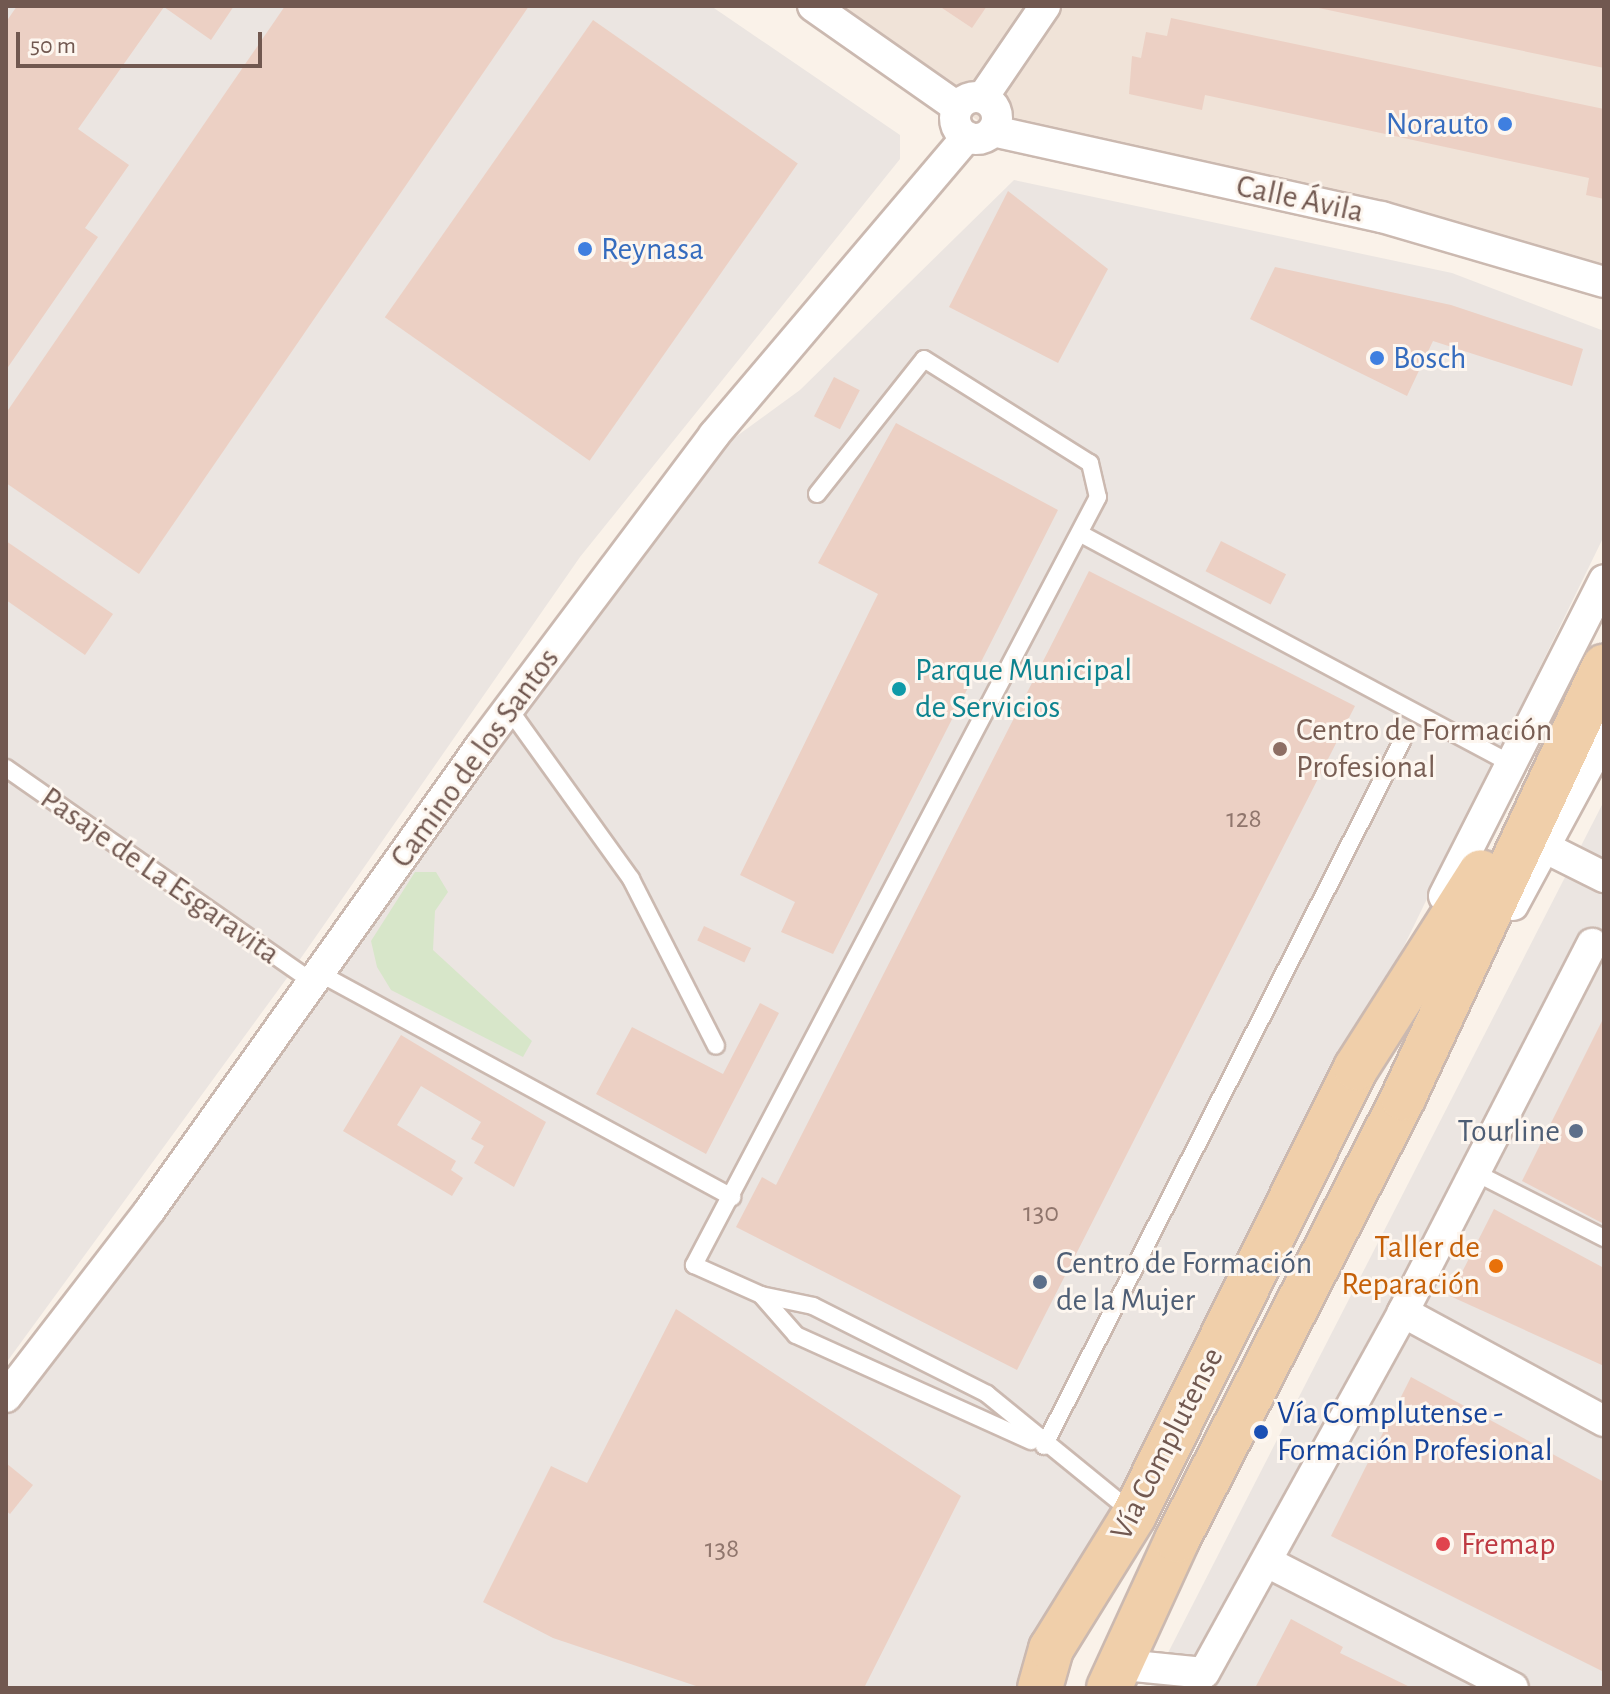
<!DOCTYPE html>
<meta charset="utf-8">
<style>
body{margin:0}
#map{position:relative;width:1610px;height:1694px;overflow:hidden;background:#faf2e9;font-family:"Alegreya Sans",sans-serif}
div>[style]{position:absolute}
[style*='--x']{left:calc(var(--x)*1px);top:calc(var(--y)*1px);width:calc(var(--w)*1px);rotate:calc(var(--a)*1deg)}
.residential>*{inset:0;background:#f0e3d8}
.industrial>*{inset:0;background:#ebe5e1}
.green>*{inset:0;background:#d7e6c9}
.building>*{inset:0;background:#ecd0c4;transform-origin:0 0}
.roads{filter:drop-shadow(2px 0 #cbb9b0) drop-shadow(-2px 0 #cbb9b0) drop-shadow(0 2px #cbb9b0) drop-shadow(0 -2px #cbb9b0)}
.lane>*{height:16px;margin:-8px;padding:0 8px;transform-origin:8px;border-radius:8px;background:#fff}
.street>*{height:30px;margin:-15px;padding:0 15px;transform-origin:15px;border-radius:15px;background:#fff}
.street>.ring{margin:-15px;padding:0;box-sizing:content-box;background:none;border:30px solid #fff;border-radius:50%}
.primary>*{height:44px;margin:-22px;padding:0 22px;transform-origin:22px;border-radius:22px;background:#f0cfaa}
.dots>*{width:22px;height:22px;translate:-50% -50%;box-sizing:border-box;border:4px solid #fdf6ef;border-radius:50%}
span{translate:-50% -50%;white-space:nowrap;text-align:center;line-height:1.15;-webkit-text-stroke:6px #fdf6ef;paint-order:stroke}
.number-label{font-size:28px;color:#90766d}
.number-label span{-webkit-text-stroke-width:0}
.shop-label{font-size:32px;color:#366cbe}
.right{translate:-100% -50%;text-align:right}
.left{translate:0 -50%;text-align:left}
.street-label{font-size:32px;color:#715850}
.culture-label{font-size:32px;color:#0d838f}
.education-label{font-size:32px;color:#785e54}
.service-label{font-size:32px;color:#4e5e75}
.food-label{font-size:32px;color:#c56008}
.transit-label{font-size:32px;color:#164399}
.health-label{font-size:32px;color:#be3a42}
.frame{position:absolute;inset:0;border:8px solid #715850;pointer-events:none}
.scale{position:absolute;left:16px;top:32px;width:246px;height:36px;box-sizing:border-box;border:4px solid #715850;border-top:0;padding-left:10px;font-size:24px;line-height:28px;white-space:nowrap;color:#715850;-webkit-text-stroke:6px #fdf6ef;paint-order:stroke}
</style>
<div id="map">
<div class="residential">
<div style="clip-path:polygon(813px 6px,1604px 6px,1604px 282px,993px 131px)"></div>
</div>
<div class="industrial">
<div style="clip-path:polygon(6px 6px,711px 6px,900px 135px,900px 159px,580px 557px,287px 978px,6px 1363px)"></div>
<div style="clip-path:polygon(1014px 180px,1452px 273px,1604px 331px,1604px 536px,1042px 1688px,6px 1688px,6px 1414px,708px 457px,800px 390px)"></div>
<div style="clip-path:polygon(1604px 801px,1604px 1688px,1150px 1688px)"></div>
</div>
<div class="green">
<div style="clip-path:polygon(415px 872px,436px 872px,448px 892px,435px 911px,433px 950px,532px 1041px,523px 1057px,391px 990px,377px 967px,371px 941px)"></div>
</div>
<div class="building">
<div style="clip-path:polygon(17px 6px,234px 6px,211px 40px,164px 7px,78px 129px,129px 165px,85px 228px,98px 237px,6px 370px,6px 22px)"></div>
<div style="clip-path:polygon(285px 6px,529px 6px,139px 574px,6px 483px,6px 413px)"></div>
<div style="clip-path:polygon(939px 6px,987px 6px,972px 28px)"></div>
<div style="clip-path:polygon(1604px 6px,1604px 68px,1314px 7px,1314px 6px)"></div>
<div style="clip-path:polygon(1171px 18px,1604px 109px,1604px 199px,1586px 195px,1589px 178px,1205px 95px,1202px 110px,1129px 94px,1132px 56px,1141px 58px,1146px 32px,1167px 36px)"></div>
<div style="left:593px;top:20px;width:250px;height:363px;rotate:35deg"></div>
<div style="clip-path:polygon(1008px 191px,1108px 269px,1058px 363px,949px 307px)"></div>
<div style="clip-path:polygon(1275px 267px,1451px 305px,1583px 349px,1572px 386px,1433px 341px,1407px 396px,1250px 319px)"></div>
<div style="left:834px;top:377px;width:29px;height:44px;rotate:27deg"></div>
<div style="clip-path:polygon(896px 423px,1058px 510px,833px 954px,781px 932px,795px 902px,740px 875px,878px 594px,818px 563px)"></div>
<div style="clip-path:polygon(6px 541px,113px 614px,85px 655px,6px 600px)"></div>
<div style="left:1221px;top:541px;width:73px;height:34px;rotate:27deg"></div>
<div style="clip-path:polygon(1089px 571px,1355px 706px,1017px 1370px,736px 1227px,762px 1177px,776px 1185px)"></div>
<div style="left:704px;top:926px;width:52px;height:16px;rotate:25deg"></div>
<div style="clip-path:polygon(760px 1003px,779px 1013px,706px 1154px,596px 1094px,632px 1027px,723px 1074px)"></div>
<div style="clip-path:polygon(1604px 1017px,1604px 1224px,1522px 1181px)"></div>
<div style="clip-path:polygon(401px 1035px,546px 1122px,514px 1187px,474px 1163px,484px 1146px,471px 1139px,481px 1122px,421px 1086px,397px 1125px,456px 1161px,451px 1170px,463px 1178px,452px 1196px,343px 1131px)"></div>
<div style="clip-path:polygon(1494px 1209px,1604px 1268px,1604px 1366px,1450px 1296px)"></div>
<div style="clip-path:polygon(676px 1309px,961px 1496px,864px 1688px,702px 1688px,553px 1638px,483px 1602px,551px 1466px,587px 1483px)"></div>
<div style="clip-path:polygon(1411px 1377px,1604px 1482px,1604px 1672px,1331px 1536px)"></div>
<div style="clip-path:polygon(6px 1463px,33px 1485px,10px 1514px,6px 1511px)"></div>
<div style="clip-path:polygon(1291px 1619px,1343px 1647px,1340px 1653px,1412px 1688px,1255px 1688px)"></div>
</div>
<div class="roads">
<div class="lane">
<div style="--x:817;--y:494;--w:172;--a:-51.6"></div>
<div style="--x:924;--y:359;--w:196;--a:32.1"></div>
<div style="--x:1090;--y:463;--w:35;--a:77"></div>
<div style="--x:1098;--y:497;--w:868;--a:117.75"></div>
<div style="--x:694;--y:1265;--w:73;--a:24.1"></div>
<div style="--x:761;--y:1295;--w:53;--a:11.9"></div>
<div style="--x:813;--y:1306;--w:195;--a:26.8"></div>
<div style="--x:987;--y:1394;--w:190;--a:39.2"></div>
<div style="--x:1081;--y:534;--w:489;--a:28.1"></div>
<div style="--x:509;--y:709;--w:209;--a:54.3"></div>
<div style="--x:631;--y:879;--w:187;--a:63"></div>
<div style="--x:6;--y:768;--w:376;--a:34.9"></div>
<div style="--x:321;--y:974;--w:468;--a:28.5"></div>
<div style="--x:1476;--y:1173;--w:144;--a:26.9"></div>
<div style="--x:761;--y:1295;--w:53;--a:48.8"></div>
<div style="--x:796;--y:1335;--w:258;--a:24.3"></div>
<div style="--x:1044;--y:1446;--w:791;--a:-63.08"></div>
</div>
<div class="street">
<div style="--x:813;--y:6;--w:176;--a:35"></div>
<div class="ring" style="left:955px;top:97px;width:12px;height:12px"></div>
<div style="--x:983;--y:97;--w:110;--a:-55.7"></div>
<div style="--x:993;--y:131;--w:398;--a:12.5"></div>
<div style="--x:1382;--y:217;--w:231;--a:16.3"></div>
<div style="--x:1546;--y:848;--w:65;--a:26.6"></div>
<div style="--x:1444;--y:896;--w:354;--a:-63.1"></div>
<div style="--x:1513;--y:905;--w:191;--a:-61.6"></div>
<div style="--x:1403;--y:1312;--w:229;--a:28.5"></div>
<div style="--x:6;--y:1397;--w:236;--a:-52.4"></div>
<div style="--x:150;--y:1210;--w:569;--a:-54.52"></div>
<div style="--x:480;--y:747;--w:390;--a:-53.1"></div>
<div style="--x:714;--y:435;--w:391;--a:-49.7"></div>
<div style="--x:1269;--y:1563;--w:274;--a:27.1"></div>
<div style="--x:1124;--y:1665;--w:80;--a:5.7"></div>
<div style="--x:1204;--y:1673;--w:412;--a:-61.1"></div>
<div style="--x:1403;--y:1312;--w:414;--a:-62.8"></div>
</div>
<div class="primary">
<div style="--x:1040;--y:1688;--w:41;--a:-74.2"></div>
<div style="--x:1051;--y:1649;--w:158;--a:-58.2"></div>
<div style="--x:1134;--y:1515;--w:499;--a:-63.6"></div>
<div style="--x:1356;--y:1068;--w:232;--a:-57.5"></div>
<div style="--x:1109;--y:1688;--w:163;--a:-65.3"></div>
<div style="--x:1177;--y:1540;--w:496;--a:-62.9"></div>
<div style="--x:1403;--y:1098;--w:476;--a:-65"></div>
</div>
</div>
<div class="dots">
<div style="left:1505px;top:124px;background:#3f7fe0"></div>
<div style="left:585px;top:249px;background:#3f7fe0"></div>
<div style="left:1377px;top:358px;background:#3f7fe0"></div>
<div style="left:899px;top:689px;background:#0f9aa8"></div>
<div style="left:1280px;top:749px;background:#8d6e63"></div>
<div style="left:1576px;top:1131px;background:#5c6f8a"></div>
<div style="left:1496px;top:1266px;background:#e8710a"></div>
<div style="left:1040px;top:1282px;background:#5c6f8a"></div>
<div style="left:1261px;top:1432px;background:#1a4fb4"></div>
<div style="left:1443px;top:1544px;background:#e0444e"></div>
</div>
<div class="number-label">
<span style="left:1244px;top:819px">128</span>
<span style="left:1041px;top:1213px">130</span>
<span style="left:722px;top:1549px">138</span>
</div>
<div class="shop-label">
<span class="right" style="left:1489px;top:124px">Norauto</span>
<span class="left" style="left:601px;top:249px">Reynasa</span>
<span class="left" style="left:1393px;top:358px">Bosch</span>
</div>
<div class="street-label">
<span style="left:1300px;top:199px;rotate:12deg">Calle Ávila</span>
<span style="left:475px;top:758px;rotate:-54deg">Camino de los Santos</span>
<span style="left:160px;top:876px;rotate:35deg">Pasaje de La Esgaravita</span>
<span style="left:1167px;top:1444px;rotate:-63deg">Vía Complutense</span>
</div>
<div class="culture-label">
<span class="left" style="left:915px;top:689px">Parque Municipal<br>de Servicios</span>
</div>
<div class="education-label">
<span class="left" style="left:1296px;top:749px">Centro de Formación<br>Profesional</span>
</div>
<div class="service-label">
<span class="right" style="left:1560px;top:1131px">Tourline</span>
<span class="left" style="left:1056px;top:1282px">Centro de Formación<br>de la Mujer</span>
</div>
<div class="food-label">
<span class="right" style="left:1480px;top:1266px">Taller de<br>Reparación</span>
</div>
<div class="transit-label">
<span class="left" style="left:1277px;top:1432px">Vía Complutense -<br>Formación Profesional</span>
</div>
<div class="health-label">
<span class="left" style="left:1461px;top:1544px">Fremap</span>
</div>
<div class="frame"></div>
<div class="scale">50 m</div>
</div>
